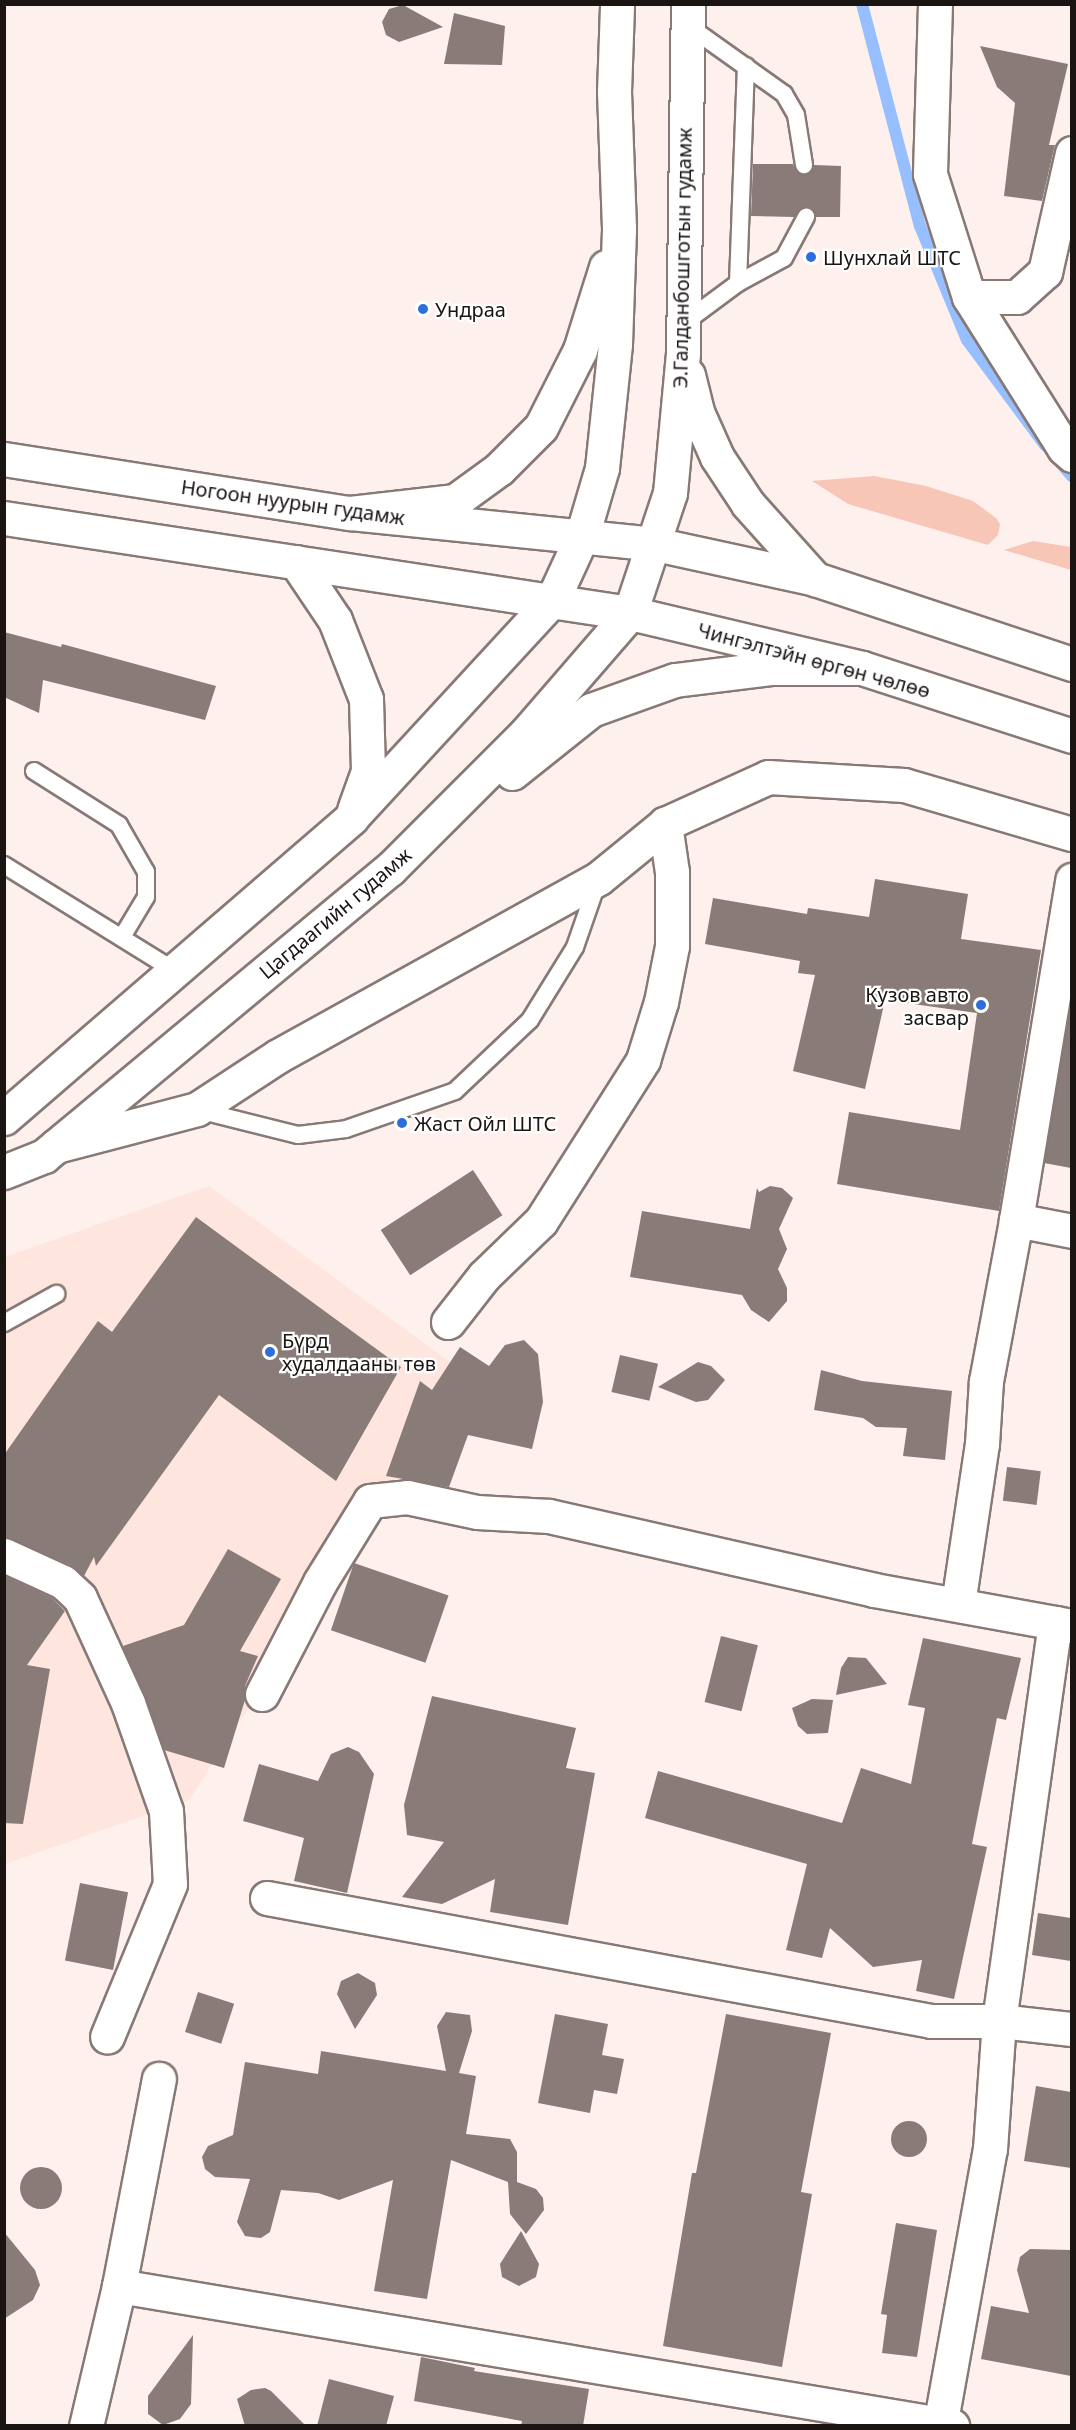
<!DOCTYPE html>
<meta charset="utf-8">
<style>
body{margin:0}
#map{position:relative;width:1076px;height:2430px;overflow:hidden;background:#fef1ed;font-family:"Noto Sans",sans-serif}
div>[style]{position:absolute}
[style*='--x']{left:calc(var(--x)*1px);top:calc(var(--y)*1px);width:calc(var(--w)*1px);rotate:calc(var(--a)*1deg)}
.built>*{inset:0;background:#fee6de}
.green>*{inset:0;background:#f8c6b6}
.stream>*{height:12px;margin:-6px;padding:0 6px;transform-origin:6px;border-radius:6px;background:#97bfff}
.building>*{inset:0;background:#897b77;transform-origin:0 0}
.round{border-radius:50%}
.roads{filter:drop-shadow(2px 0 #877975) drop-shadow(-2px 0 #877975) drop-shadow(0 2px #877975) drop-shadow(0 -2px #877975)}
.service>*{height:16px;margin:-8px;padding:0 8px;transform-origin:8px;border-radius:8px;background:#fff}
.minor>*{height:33px;margin:-16.5px;padding:0 16.5px;transform-origin:16.5px;border-radius:16.5px;background:#fff}
.secondary>*{height:33px;margin:-16.5px;padding:0 16.5px;transform-origin:16.5px;border-radius:16.5px;background:#fff}
.primary>*{height:33px;margin:-16.5px;padding:0 16.5px;transform-origin:16.5px;border-radius:16.5px;background:#fff}
.dots>*{width:16px;height:16px;translate:-50% -50%;box-sizing:border-box;border:3px solid #fff;border-radius:50%}
span{translate:-50% -50%;white-space:nowrap;text-align:center;line-height:1.15;-webkit-text-stroke:4.5px #fff;paint-order:stroke}
.poi-label{font-size:20px;color:#1a1413}
.left{translate:0 -50%;text-align:left}
.right{translate:-100% -50%;text-align:right}
.street-label{font-size:20px;color:#1a1413}
.frame{position:absolute;inset:0;border:6px solid #1a1413;pointer-events:none}
</style>
<div id="map">
<div class="built">
<div style="clip-path:polygon(209px 1186px,465px 1373px,189px 1800px,5px 1864px,4px 1257px)"></div>
</div>
<div class="green">
<div style="clip-path:polygon(874px 476px,926px 486px,973px 501px,996px 518px,1000px 524px,998px 535px,988px 545px,848px 504px,812px 481px)"></div>
<div style="clip-path:polygon(1033px 541px,1071px 547px,1071px 570px,1004px 550px)"></div>
</div>
<div class="stream">
<div style="--x:862;--y:4;--w:229;--a:75.4"></div>
<div style="--x:920;--y:226;--w:123;--a:67.6"></div>
<div style="--x:967;--y:340;--w:131;--a:53.4"></div>
<div style="--x:1057;--y:459;--w:23;--a:49"></div>
</div>
<div class="building">
<div style="clip-path:polygon(403px 5px,443px 27px,399px 42px,386px 35px,382px 22px,389px 9px)"></div>
<div style="clip-path:polygon(454px 13px,505px 26px,502px 65px,444px 64px)"></div>
<div style="clip-path:polygon(980px 46px,1068px 64px,1049px 145px,1055px 145px,1042px 201px,1004px 196px,1015px 103px,997px 87px)"></div>
<div style="clip-path:polygon(753px 164px,793px 164px,796px 172px,805px 175px,814px 165px,841px 166px,840px 217px,816px 217px,806px 207px,794px 217px,751px 216px)"></div>
<div style="clip-path:polygon(4px 632px,61px 647px,62px 644px,216px 686px,205px 720px,43px 680px,39px 713px,4px 697px)"></div>
<div style="clip-path:polygon(875px 879px,968px 894px,961px 939px,1041px 950px,999px 1211px,837px 1184px,849px 1112px,960px 1130px,977px 1013px,885px 1000px,865px 1089px,793px 1071px,815px 975px,798px 973px,800px 961px,705px 944px,713px 898px,807px 914px,808px 908px,869px 917px)"></div>
<div style="clip-path:polygon(1071px 998px,1071px 1168px,1044px 1163px)"></div>
<div style="left:473px;top:1170px;width:54px;height:110px;rotate:57deg"></div>
<div style="clip-path:polygon(770px 1186px,782px 1188px,793px 1198px,779px 1229px,787px 1249px,778px 1269px,787px 1288px,787px 1301px,769px 1322px,751px 1310px,742px 1295px,630px 1277px,642px 1211px,750px 1229px,757px 1188px,759px 1192px)"></div>
<div style="clip-path:polygon(196px 1217px,401px 1367px,336px 1481px,219px 1395px,96px 1566px,94px 1557px,84px 1576px,71px 1565px,4px 1537px,4px 1455px,98px 1321px,112px 1332px)"></div>
<div style="clip-path:polygon(524px 1340px,538px 1354px,543px 1402px,532px 1449px,468px 1435px,449px 1487px,386px 1476px,420px 1381px,432px 1390px,460px 1347px,489px 1366px,505px 1345px)"></div>
<div style="left:620px;top:1355px;width:39px;height:38px;rotate:13deg"></div>
<div style="clip-path:polygon(698px 1362px,711px 1366px,725px 1380px,708px 1400px,696px 1402px,658px 1387px)"></div>
<div style="clip-path:polygon(821px 1370px,862px 1381px,952px 1391px,945px 1460px,903px 1456px,907px 1428px,876px 1427px,863px 1418px,814px 1410px)"></div>
<div style="left:1007px;top:1467px;width:34px;height:34px;rotate:7deg"></div>
<div style="clip-path:polygon(228px 1549px,281px 1579px,240px 1651px,258px 1656px,245px 1686px,245px 1700px,224px 1768px,164px 1750px,123px 1646px,184px 1625px)"></div>
<div style="left:354px;top:1563px;width:100px;height:71px;rotate:19deg"></div>
<div style="clip-path:polygon(4px 1576px,52px 1598px,65px 1611px,27px 1665px,50px 1669px,23px 1824px,4px 1823px)"></div>
<div style="left:721px;top:1636px;width:38px;height:68px;rotate:14deg"></div>
<div style="clip-path:polygon(923px 1638px,1021px 1658px,1006px 1720px,997px 1718px,972px 1844px,987px 1847px,954px 1999px,916px 1991px,922px 1960px,873px 1967px,830px 1928px,822px 1958px,786px 1950px,807px 1864px,645px 1818px,658px 1771px,842px 1823px,861px 1768px,911px 1784px,925px 1708px,908px 1705px)"></div>
<div style="clip-path:polygon(848px 1657px,866px 1658px,887px 1684px,836px 1695px,841px 1668px)"></div>
<div style="clip-path:polygon(432px 1696px,576px 1728px,566px 1768px,595px 1773px,568px 1925px,490px 1912px,495px 1879px,442px 1904px,402px 1897px,444px 1842px,407px 1835px,404px 1805px)"></div>
<div style="clip-path:polygon(812px 1699px,833px 1700px,828px 1733px,807px 1734px,798px 1726px,792px 1708px)"></div>
<div style="clip-path:polygon(348px 1747px,359px 1752px,374px 1774px,347px 1893px,294px 1881px,304px 1838px,243px 1821px,259px 1764px,318px 1781px,331px 1754px)"></div>
<div style="left:80px;top:1883px;width:49px;height:79px;rotate:11deg"></div>
<div style="clip-path:polygon(1038px 1913px,1071px 1918px,1071px 1961px,1032px 1955px)"></div>
<div style="clip-path:polygon(358px 1973px,375px 1983px,377px 1995px,355px 2029px,337px 1994px,341px 1981px)"></div>
<div style="left:198px;top:1992px;width:38px;height:42px;rotate:18deg"></div>
<div style="clip-path:polygon(446px 2012px,470px 2015px,472px 2031px,459px 2073px,476px 2076px,466px 2134px,510px 2139px,517px 2152px,517px 2182px,536px 2189px,543px 2198px,544px 2210px,526px 2234px,510px 2214px,508px 2182px,451px 2160px,427px 2299px,374px 2291px,393px 2180px,339px 2200px,318px 2193px,281px 2190px,270px 2232px,261px 2238px,245px 2236px,237px 2222px,250px 2179px,215px 2177px,205px 2169px,202px 2157px,208px 2146px,233px 2135px,245px 2062px,318px 2074px,321px 2051px,446px 2071px,437px 2026px)"></div>
<div style="clip-path:polygon(555px 2014px,608px 2024px,602px 2055px,624px 2059px,617px 2094px,594px 2090px,590px 2113px,538px 2103px)"></div>
<div style="clip-path:polygon(726px 2014px,831px 2033px,801px 2192px,812px 2194px,782px 2367px,663px 2346px,692px 2173px,696px 2173px)"></div>
<div style="clip-path:polygon(1036px 2086px,1071px 2092px,1071px 2168px,1024px 2161px)"></div>
<div class="round" style="left:891px;top:2121px;width:36px;height:36px"></div>
<div class="round" style="left:20px;top:2167px;width:42px;height:42px"></div>
<div style="clip-path:polygon(896px 2223px,937px 2230px,917px 2357px,882px 2353px,887px 2315px,881px 2314px)"></div>
<div style="clip-path:polygon(521px 2231px,539px 2264px,536px 2277px,519px 2286px,502px 2277px,500px 2264px)"></div>
<div style="clip-path:polygon(4px 2232px,35px 2270px,40px 2285px,33px 2300px,4px 2319px)"></div>
<div style="clip-path:polygon(1030px 2249px,1071px 2250px,1071px 2376px,981px 2359px,991px 2306px,1029px 2313px,1017px 2270px,1020px 2257px)"></div>
<div style="clip-path:polygon(193px 2335px,191px 2404px,180px 2419px,163px 2425px,148px 2414px,148px 2396px)"></div>
<div style="clip-path:polygon(421px 2357px,475px 2368px,474px 2371px,589px 2389px,583px 2426px,521px 2426px,522px 2421px,414px 2401px)"></div>
<div style="clip-path:polygon(329px 2379px,394px 2396px,386px 2426px,317px 2426px)"></div>
<div style="clip-path:polygon(265px 2388px,271px 2391px,306px 2426px,245px 2426px,237px 2399px,251px 2390px)"></div>
</div>
<div class="roads">
<div class="service">
<div style="--x:687;--y:25;--w:119;--a:35.4"></div>
<div style="--x:784;--y:94;--w:24;--a:60"></div>
<div style="--x:796;--y:115;--w:51;--a:80.9"></div>
<div style="--x:738;--y:283;--w:217;--a:-87.9"></div>
<div style="--x:684;--y:323;--w:67;--a:-36.5"></div>
<div style="--x:738;--y:283;--w:52;--a:-28.5"></div>
<div style="--x:784;--y:258;--w:47;--a:-61.8"></div>
<div style="--x:34;--y:771;--w:101;--a:32.4"></div>
<div style="--x:119;--y:825;--w:54;--a:60.1"></div>
<div style="--x:146;--y:872;--w:25;--a:90"></div>
<div style="--x:146;--y:897;--w:47;--a:121"></div>
<div style="--x:4;--y:865;--w:201;--a:31.8"></div>
<div style="--x:198;--y:1110;--w:103;--a:14"></div>
<div style="--x:298;--y:1135;--w:48;--a:-7.1"></div>
<div style="--x:346;--y:1129;--w:115;--a:-19.2"></div>
<div style="--x:455;--y:1091;--w:103;--a:-43.4"></div>
<div style="--x:530;--y:1020;--w:86;--a:-58.3"></div>
<div style="--x:575;--y:947;--w:70;--a:-70.8"></div>
<div style="--x:4;--y:1323;--w:60;--a:-29.1"></div>
</div>
<div class="minor">
<div style="--x:935;--y:4;--w:170;--a:91.7"></div>
<div style="--x:930;--y:174;--w:129;--a:72.4"></div>
<div style="--x:969;--y:297;--w:48;--a:0"></div>
<div style="--x:1017;--y:297;--w:38;--a:-42"></div>
<div style="--x:1045;--y:272;--w:122;--a:-77.2"></div>
<div style="--x:969;--y:297;--w:178;--a:57.8"></div>
<div style="--x:1064;--y:448;--w:11;--a:41"></div>
<div style="--x:56;--y:1146;--w:146;--a:-14.7"></div>
<div style="--x:197;--y:1109;--w:97;--a:-33.2"></div>
<div style="--x:278;--y:1056;--w:367;--a:-29"></div>
<div style="--x:599;--y:878;--w:85;--a:-39.3"></div>
<div style="--x:665;--y:824;--w:113;--a:-24.5"></div>
<div style="--x:768;--y:777;--w:136;--a:3.4"></div>
<div style="--x:904;--y:785;--w:175;--a:16.3"></div>
<div style="--x:1016;--y:1220;--w:57;--a:11.1"></div>
<div style="--x:448;--y:1322;--w:58;--a:-52"></div>
<div style="--x:484;--y:1276;--w:79;--a:-44"></div>
<div style="--x:541;--y:1221;--w:191;--a:-57.6"></div>
<div style="--x:643;--y:1060;--w:61;--a:-72.8"></div>
<div style="--x:661;--y:1002;--w:57;--a:-78.9"></div>
<div style="--x:672;--y:946;--w:74;--a:-90"></div>
<div style="--x:672;--y:872;--w:49;--a:-98.3"></div>
<div style="--x:4;--y:1555;--w:65;--a:24.6"></div>
<div style="--x:63;--y:1582;--w:23;--a:43"></div>
<div style="--x:80;--y:1598;--w:115;--a:65.4"></div>
<div style="--x:128;--y:1703;--w:114;--a:70.6"></div>
<div style="--x:166;--y:1811;--w:73;--a:86.9"></div>
<div style="--x:170;--y:1884;--w:165;--a:112.4"></div>
<div style="--x:958;--y:1604;--w:162;--a:-81.5"></div>
<div style="--x:982;--y:1444;--w:63;--a:-86.4"></div>
<div style="--x:986;--y:1381;--w:164;--a:-79.4"></div>
<div style="--x:1016;--y:1220;--w:345;--a:-80.6"></div>
<div style="--x:262;--y:1694;--w:126;--a:-62.6"></div>
<div style="--x:320;--y:1582;--w:95;--a:-58.3"></div>
<div style="--x:370;--y:1501;--w:37;--a:-6"></div>
<div style="--x:407;--y:1497;--w:72;--a:12.1"></div>
<div style="--x:477;--y:1512;--w:72;--a:3.2"></div>
<div style="--x:549;--y:1516;--w:333;--a:12.8"></div>
<div style="--x:874;--y:1590;--w:201;--a:10.3"></div>
<div style="--x:267;--y:1898;--w:675;--a:10.49"></div>
<div style="--x:931;--y:2021;--w:68;--a:0"></div>
<div style="--x:999;--y:2021;--w:73;--a:6.3"></div>
<div style="--x:119;--y:2286;--w:845;--a:9.54"></div>
<div style="--x:86;--y:2426;--w:144;--a:-76.7"></div>
<div style="--x:119;--y:2286;--w:211;--a:-79.1"></div>
<div style="--x:940;--y:2426;--w:281;--a:-79.8"></div>
<div style="--x:990;--y:2149;--w:128;--a:-86"></div>
<div style="--x:999;--y:2021;--w:402;--a:-82"></div>
</div>
<div class="secondary">
<div style="--x:4;--y:459;--w:350;--a:8.9"></div>
<div style="--x:350;--y:513;--w:307;--a:5.8"></div>
<div style="--x:655;--y:544;--w:164;--a:12.3"></div>
<div style="--x:815;--y:579;--w:271;--a:18.3"></div>
<div style="--x:4;--y:518;--w:633;--a:8.63"></div>
<div style="--x:630;--y:613;--w:238;--a:13.3"></div>
<div style="--x:862;--y:668;--w:221;--a:17.9"></div>
</div>
<div class="primary">
<div style="--x:688;--y:375;--w:38;--a:76"></div>
<div style="--x:697;--y:412;--w:49;--a:66"></div>
<div style="--x:717;--y:457;--w:56;--a:56.6"></div>
<div style="--x:748;--y:504;--w:101;--a:48.2"></div>
<div style="--x:350;--y:513;--w:106;--a:-6.5"></div>
<div style="--x:455;--y:501;--w:54;--a:-36"></div>
<div style="--x:499;--y:469;--w:59;--a:-45"></div>
<div style="--x:541;--y:427;--w:86;--a:-63.1"></div>
<div style="--x:580;--y:350;--w:87;--a:-72.6"></div>
<div style="--x:296;--y:562;--w:70;--a:56.1"></div>
<div style="--x:335;--y:620;--w:85;--a:68.6"></div>
<div style="--x:366;--y:699;--w:72;--a:88.4"></div>
<div style="--x:368;--y:771;--w:41;--a:109.7"></div>
<div style="--x:512;--y:773;--w:101;--a:-38.6"></div>
<div style="--x:591;--y:710;--w:89;--a:-19.7"></div>
<div style="--x:675;--y:680;--w:98;--a:-7.1"></div>
<div style="--x:772;--y:668;--w:90;--a:0"></div>
<div style="--x:4;--y:1118;--w:459;--a:-40.8"></div>
<div style="--x:351;--y:818;--w:298;--a:-47.3"></div>
<div style="--x:553;--y:599;--w:69;--a:-65.3"></div>
<div style="--x:582;--y:536;--w:71;--a:-73.6"></div>
<div style="--x:602;--y:468;--w:125;--a:-84"></div>
<div style="--x:615;--y:344;--w:116;--a:-88"></div>
<div style="--x:619;--y:228;--w:136;--a:-92.1"></div>
<div style="--x:614;--y:92;--w:88;--a:-88"></div>
<div style="--x:4;--y:1172;--w:43;--a:-21.8"></div>
<div style="--x:44;--y:1156;--w:450;--a:-39.7"></div>
<div style="--x:390;--y:869;--w:192;--a:-45"></div>
<div style="--x:526;--y:733;--w:159;--a:-49.1"></div>
<div style="--x:630;--y:613;--w:126;--a:-71.6"></div>
<div style="--x:670;--y:493;--w:141;--a:-84.7"></div>
<div style="--x:683;--y:353;--w:349;--a:-89.2"></div>
</div>
</div>
<div class="dots">
<div style="left:811px;top:257px;background:#2c6fdc"></div>
<div style="left:423px;top:309px;background:#2c6fdc"></div>
<div style="left:981px;top:1005px;background:#2c6fdc"></div>
<div style="left:402px;top:1123px;background:#2c6fdc"></div>
<div style="left:270px;top:1352px;background:#2c6fdc"></div>
</div>
<div class="poi-label">
<span class="left" style="left:823px;top:257px">Шунхлай ШТС</span>
<span class="left" style="left:435px;top:309px">Ундраа</span>
<span class="right" style="left:969px;top:1006px">Кузов авто<br>засвар</span>
<span class="left" style="left:414px;top:1123px">Жаст Ойл ШТС</span>
<span class="left" style="left:282px;top:1352px">Бүрд<br>худалдааны төв</span>
</div>
<div class="street-label">
<span style="left:682px;top:258px;rotate:-89deg">Э.Галданбошготын гудамж</span>
<span style="left:293px;top:502px;rotate:8deg">Ногоон нуурын гудамж</span>
<span style="left:814px;top:660px;rotate:15deg">Чингэлтэйн өргөн чөлөө</span>
<span style="left:335px;top:913px;rotate:-40deg">Цагдаагийн гудамж</span>
</div>
<div class="frame"></div>
</div>
